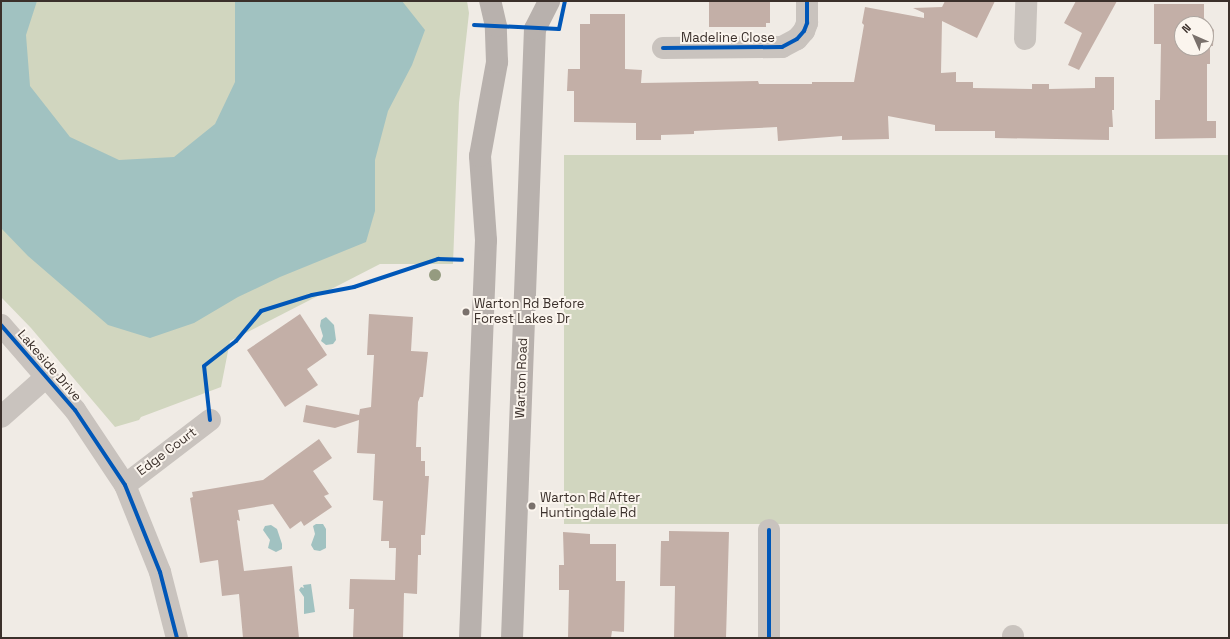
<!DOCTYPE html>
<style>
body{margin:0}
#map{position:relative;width:1230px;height:639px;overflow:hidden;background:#f0ebe5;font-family:"Space Grotesk",sans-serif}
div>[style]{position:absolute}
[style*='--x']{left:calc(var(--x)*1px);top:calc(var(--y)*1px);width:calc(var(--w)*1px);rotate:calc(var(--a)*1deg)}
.green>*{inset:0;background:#d1d6bf;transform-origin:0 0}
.water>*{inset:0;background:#a1c2c1}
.building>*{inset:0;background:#c3afa7}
.minor>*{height:22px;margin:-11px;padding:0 11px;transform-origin:11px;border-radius:11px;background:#c9c3be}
.major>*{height:22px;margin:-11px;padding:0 11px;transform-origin:11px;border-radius:11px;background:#b8b1ad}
.cycleway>*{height:4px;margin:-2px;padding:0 2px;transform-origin:2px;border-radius:2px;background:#0057b8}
.trees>*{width:12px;height:12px;margin:-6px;border-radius:50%;background:#959b80}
.dots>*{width:11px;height:11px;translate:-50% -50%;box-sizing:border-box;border:2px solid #fbf5ee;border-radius:50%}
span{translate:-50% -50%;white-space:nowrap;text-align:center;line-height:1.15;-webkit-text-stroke:4px #fbf5ee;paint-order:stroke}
.street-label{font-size:13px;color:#3b302b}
.poi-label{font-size:13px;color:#3b302b}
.left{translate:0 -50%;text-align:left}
.frame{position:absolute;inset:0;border:2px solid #3b302b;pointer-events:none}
.north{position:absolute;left:1174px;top:16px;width:40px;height:40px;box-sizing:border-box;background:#fbf5ee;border:1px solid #aea6a0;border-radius:50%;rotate:315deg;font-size:11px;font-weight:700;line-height:16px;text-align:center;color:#3b302b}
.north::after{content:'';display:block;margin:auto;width:14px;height:18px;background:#7a716c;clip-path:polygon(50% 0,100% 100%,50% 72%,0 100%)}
</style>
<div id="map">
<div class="green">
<div style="clip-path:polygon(1px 1px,467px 1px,469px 13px,459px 103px,453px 264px,380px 264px,230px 341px,221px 387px,141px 417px,139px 420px,115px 427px,31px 328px,1px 297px)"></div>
<div style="left:1229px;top:155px;width:369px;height:665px;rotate:90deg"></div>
</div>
<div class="water">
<div style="clip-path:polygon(1px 1px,37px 1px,26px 35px,30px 86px,70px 137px,119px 160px,174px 157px,215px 124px,235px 82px,235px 1px,402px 1px,425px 30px,412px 65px,388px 111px,375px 160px,375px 211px,366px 242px,280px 277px,238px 297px,194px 323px,150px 338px,108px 325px,28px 256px,1px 228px)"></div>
<div style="clip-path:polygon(326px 317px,334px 325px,336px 340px,333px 344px,326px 345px,321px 341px,323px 336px,320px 326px,321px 320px)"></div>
<div style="clip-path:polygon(316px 524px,323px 524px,326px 529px,326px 548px,320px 551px,314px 550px,311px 545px,315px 534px,313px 526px)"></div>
<div style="clip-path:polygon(271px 525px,277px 529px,282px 544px,282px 549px,276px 552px,268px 548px,270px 540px,263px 530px,265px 526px)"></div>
<div style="clip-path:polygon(311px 584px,315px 612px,304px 614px,304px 597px,299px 590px,301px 587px,304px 588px,303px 585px)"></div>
</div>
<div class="building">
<div style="clip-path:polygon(709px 1px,770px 1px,770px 23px,766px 23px,766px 27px,709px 27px)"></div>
<div style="clip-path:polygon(945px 1px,995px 1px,977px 38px,942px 21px,941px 73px,956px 72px,956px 82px,973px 82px,973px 88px,1032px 89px,1032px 84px,1049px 84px,1049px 89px,1095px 88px,1095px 77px,1114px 77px,1114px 110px,1112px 110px,1113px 127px,1109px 127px,1109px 140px,995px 138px,995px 131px,935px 131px,935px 125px,888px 116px,889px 139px,842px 140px,842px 136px,778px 141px,777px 127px,694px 131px,694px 134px,661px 135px,661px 140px,636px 140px,636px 123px,574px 122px,574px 91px,567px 91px,568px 69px,580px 69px,580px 24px,590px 24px,590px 14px,625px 14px,625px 69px,642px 70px,641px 83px,758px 81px,759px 84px,812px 84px,812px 82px,854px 82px,864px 25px,862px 23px,865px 7px,924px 18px,924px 13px,913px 8px,942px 7px)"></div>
<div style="clip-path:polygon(1076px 1px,1117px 1px,1079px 70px,1068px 65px,1082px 33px,1064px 23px)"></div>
<div style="clip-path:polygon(evenodd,1154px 4px,1204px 4px,1204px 18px,1214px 30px,1213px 46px,1210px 46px,1210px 64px,1207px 64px,1207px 121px,1216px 121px,1216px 138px,1155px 139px,1155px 100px,1160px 100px,1161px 44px,1154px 44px,1154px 4px,1182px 24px,1206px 24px,1206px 48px,1182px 48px,1182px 24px)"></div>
<div style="clip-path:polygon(300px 314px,327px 355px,307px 369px,318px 385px,285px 407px,247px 350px)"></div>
<div style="clip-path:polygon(369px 314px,413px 317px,411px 351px,428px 352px,423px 397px,420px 397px,418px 402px,416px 447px,421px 447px,421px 461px,425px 461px,425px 476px,429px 476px,425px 535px,421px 535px,421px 555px,418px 555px,417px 594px,404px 593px,403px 638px,353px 638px,354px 609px,349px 609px,350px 579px,395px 580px,396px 548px,389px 548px,389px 541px,381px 541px,383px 501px,373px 500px,375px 454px,357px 453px,359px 420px,335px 428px,303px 422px,306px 405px,359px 415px,360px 409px,371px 407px,374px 355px,367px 355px)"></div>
<div style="clip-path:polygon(319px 439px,332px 458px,313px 471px,329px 494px,324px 496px,332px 507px,304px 526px,301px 521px,290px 529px,273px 504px,238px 510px,240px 521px,237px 520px,244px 571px,292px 566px,299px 638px,243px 638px,239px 594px,222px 596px,218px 560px,200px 563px,190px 498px,193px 497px,192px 492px,263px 480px)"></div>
<div style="clip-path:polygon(669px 531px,729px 532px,726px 638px,674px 638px,675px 586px,660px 586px,661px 541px,669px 541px)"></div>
<div style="clip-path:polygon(563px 532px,590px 534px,590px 544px,616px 544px,616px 581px,625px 581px,624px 632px,612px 631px,611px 638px,568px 638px,569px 590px,559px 590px,559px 565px,564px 565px)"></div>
</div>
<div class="minor">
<div style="--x:1025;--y:39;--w:38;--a:-88"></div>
<div style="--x:663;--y:48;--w:119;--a:-0.5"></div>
<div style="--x:782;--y:47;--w:17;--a:-28"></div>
<div style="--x:797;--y:39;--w:11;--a:-49"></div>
<div style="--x:804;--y:31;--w:9;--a:-69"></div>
<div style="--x:807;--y:23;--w:22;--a:-90"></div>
<div style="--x:1;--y:325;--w:113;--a:49"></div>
<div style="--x:75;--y:410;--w:90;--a:56.3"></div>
<div style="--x:125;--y:485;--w:94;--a:68.1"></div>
<div style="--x:160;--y:572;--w:68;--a:75.6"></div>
<div style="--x:1;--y:417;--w:60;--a:-41.6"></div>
<div style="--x:125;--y:485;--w:107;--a:-37.4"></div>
<div style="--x:1013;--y:636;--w:2;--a:90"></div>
<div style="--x:769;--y:638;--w:108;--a:-90"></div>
</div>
<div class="major">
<div style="--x:470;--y:638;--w:398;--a:-87.7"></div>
<div style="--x:486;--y:240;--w:84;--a:-94.1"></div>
<div style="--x:480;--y:156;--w:96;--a:-79.7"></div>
<div style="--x:497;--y:62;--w:36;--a:-92"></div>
<div style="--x:496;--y:26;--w:26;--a:-103"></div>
<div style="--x:512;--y:638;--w:609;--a:-87.84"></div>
<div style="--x:535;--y:29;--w:31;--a:-63"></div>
</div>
<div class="cycleway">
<div style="--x:474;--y:25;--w:85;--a:2.7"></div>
<div style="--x:559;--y:29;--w:29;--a:-78"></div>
<div style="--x:663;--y:48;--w:119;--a:-0.5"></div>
<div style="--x:782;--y:47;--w:17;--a:-28"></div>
<div style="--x:797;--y:39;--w:11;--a:-49"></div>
<div style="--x:804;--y:31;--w:9;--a:-69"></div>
<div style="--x:807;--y:23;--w:22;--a:-90"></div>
<div style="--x:1;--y:325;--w:113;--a:49"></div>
<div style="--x:75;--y:410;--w:90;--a:56.3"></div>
<div style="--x:125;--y:485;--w:94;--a:68.1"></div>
<div style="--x:160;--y:572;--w:68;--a:75.6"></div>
<div style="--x:210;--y:420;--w:54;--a:-96.3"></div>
<div style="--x:204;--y:366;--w:41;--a:-38"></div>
<div style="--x:236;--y:341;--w:39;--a:-50"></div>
<div style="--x:261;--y:311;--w:53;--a:-17.4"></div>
<div style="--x:312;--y:295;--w:43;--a:-10.8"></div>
<div style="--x:354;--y:287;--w:89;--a:-18.4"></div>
<div style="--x:438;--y:259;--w:24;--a:2"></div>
<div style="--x:769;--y:638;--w:108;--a:-90"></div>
</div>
<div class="trees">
<div style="left:435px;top:275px"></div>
</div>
<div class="dots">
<div style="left:466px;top:312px;background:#7a716c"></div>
<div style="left:532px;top:506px;background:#7a716c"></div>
</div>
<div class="street-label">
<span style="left:728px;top:38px">Madeline Close</span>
<span style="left:49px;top:366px;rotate:49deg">Lakeside Drive</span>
<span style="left:522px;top:378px;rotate:-88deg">Warton Road</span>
<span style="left:167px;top:452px;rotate:-37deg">Edge Court</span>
</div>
<div class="poi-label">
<span class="left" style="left:474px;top:312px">Warton Rd Before<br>Forest Lakes Dr</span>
<span class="left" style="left:540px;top:506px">Warton Rd After<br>Huntingdale Rd</span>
</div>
<div class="frame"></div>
<div class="north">N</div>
</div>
